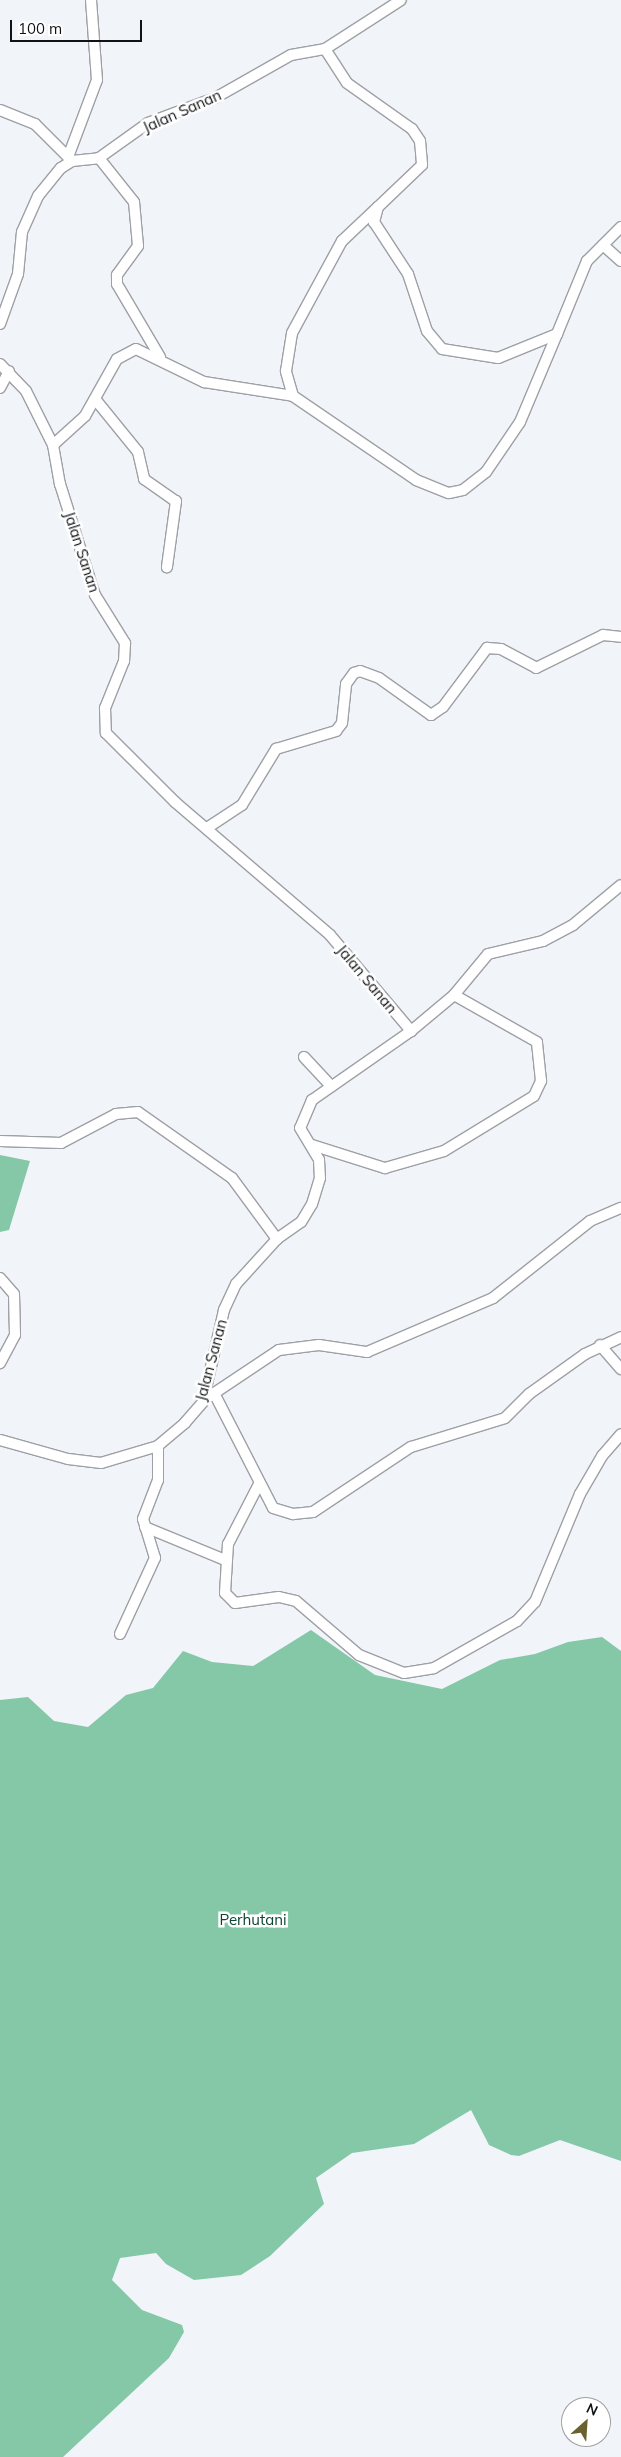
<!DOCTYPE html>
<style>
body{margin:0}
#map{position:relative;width:621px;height:2457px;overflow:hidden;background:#f1f4f9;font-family:Mulish,sans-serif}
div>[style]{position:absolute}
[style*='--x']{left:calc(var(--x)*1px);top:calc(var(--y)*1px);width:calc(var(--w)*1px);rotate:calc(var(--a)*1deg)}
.forest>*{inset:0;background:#84c8a8}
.roads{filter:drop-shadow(1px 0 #9ea0a5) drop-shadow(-1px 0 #9ea0a5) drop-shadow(0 1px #9ea0a5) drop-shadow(0 -1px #9ea0a5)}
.minor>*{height:10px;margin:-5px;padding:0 5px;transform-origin:5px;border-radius:5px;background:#fff}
span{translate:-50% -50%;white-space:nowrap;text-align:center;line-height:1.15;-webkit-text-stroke:5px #fff;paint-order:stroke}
.street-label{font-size:15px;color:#111214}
.park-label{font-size:15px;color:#0b442f}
.north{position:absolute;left:561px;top:2397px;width:50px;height:50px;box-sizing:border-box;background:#fff;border:1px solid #a0a0a1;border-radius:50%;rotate:26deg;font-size:14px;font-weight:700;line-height:20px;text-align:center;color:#111214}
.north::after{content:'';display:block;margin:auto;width:18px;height:22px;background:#6b612e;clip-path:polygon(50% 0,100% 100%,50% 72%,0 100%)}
.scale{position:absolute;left:10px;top:20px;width:132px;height:22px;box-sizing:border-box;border:2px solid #111214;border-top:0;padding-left:6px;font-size:15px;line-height:18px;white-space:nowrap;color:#111214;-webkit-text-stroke:4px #fff;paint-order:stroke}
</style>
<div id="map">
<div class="forest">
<div style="clip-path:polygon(0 1155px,30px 1161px,9px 1230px,0 1232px)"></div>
<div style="clip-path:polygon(311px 1630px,375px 1675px,442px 1689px,500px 1660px,535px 1654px,568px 1642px,602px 1637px,621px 1651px,621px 2161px,560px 2140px,519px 2156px,511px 2155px,489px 2145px,471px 2110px,414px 2144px,352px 2153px,316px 2178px,324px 2204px,270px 2256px,241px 2275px,194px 2280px,166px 2264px,156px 2253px,120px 2258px,112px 2280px,142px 2310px,182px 2325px,184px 2332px,169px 2358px,63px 2457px,0 2457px,0 1700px,28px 1697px,54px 1721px,88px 1727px,126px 1695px,153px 1688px,183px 1651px,212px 1662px,253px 1666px)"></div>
</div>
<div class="roads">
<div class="minor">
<div style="--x:325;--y:49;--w:40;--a:57.1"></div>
<div style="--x:347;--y:83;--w:80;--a:35.3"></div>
<div style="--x:412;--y:129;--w:14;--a:56"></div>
<div style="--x:420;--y:141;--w:24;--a:85"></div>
<div style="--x:422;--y:165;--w:61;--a:136.3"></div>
<div style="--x:378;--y:207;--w:16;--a:105"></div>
<div style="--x:374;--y:222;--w:62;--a:56.8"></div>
<div style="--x:408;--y:274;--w:60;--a:71.6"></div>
<div style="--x:427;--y:331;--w:23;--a:50"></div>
<div style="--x:442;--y:349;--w:57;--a:9.1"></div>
<div style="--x:498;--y:358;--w:64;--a:-22.1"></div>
<div style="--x:557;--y:334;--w:79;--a:-67.7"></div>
<div style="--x:587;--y:261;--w:48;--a:-45"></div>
<div style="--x:0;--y:110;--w:38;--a:22"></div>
<div style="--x:35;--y:124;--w:51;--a:45"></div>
<div style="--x:68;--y:157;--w:82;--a:-69.4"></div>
<div style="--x:97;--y:80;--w:80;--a:-94.3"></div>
<div style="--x:99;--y:158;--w:56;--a:51.5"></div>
<div style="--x:134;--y:202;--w:44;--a:84.8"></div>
<div style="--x:138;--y:246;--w:36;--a:126"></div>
<div style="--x:117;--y:275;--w:9;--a:90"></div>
<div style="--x:117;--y:284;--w:85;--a:59.5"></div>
<div style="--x:603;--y:245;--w:24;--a:42"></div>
<div style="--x:0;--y:324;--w:53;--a:-70.2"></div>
<div style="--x:18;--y:274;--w:42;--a:-84.6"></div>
<div style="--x:22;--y:232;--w:39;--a:-66"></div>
<div style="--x:38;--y:196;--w:36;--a:-51"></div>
<div style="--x:61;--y:168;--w:13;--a:-32"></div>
<div style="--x:72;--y:161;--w:27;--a:-6"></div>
<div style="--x:99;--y:158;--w:60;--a:-35.5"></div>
<div style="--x:148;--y:123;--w:72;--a:-20.5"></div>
<div style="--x:215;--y:98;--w:87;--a:-29.5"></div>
<div style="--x:291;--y:55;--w:35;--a:-10"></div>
<div style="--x:325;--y:49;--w:90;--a:-32.8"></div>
<div style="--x:0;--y:364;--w:37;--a:46"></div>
<div style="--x:26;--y:391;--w:60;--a:63.4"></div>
<div style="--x:53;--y:445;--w:40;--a:80"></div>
<div style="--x:60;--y:484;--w:116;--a:72.5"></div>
<div style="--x:95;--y:595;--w:57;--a:58"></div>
<div style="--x:125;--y:643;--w:18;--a:93"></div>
<div style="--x:124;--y:661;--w:51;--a:112"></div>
<div style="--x:105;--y:708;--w:25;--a:88"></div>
<div style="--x:106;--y:733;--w:98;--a:45"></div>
<div style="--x:175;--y:802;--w:204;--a:40.6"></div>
<div style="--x:330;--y:935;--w:126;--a:49.8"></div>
<div style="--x:411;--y:1031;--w:121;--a:145.1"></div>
<div style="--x:312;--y:1100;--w:30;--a:113"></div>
<div style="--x:300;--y:1128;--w:37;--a:59"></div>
<div style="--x:319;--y:1160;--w:18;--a:87"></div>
<div style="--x:320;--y:1178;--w:27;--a:107"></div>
<div style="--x:312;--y:1204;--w:21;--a:121"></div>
<div style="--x:301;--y:1222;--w:29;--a:145"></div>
<div style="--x:277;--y:1239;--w:61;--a:132.3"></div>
<div style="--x:236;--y:1284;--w:29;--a:115"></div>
<div style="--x:224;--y:1310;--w:94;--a:102.9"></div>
<div style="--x:203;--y:1402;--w:28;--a:131"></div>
<div style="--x:185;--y:1423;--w:35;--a:140"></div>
<div style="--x:158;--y:1446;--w:59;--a:163.4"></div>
<div style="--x:101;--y:1463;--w:33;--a:-173"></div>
<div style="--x:68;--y:1459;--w:71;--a:-164.4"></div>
<div style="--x:0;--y:388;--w:19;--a:-62"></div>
<div style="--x:293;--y:396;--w:26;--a:-106"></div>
<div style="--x:286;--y:371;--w:38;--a:-81"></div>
<div style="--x:292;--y:333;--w:105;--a:-61.5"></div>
<div style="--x:342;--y:241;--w:50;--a:-43.4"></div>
<div style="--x:95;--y:399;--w:68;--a:50.9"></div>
<div style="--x:138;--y:452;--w:28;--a:77"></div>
<div style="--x:144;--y:479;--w:39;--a:35"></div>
<div style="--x:176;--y:501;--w:67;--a:97.8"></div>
<div style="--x:53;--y:445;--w:43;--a:-42.2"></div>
<div style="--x:85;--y:416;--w:65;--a:-60.7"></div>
<div style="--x:117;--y:359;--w:21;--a:-28"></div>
<div style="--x:136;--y:349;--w:76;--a:25.9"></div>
<div style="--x:204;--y:382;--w:90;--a:8.9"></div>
<div style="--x:293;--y:396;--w:149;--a:34.3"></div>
<div style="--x:416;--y:480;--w:35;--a:22"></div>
<div style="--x:449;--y:493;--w:14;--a:-12"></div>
<div style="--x:463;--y:490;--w:29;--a:-38"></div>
<div style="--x:486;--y:472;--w:60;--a:-55.8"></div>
<div style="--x:520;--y:422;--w:95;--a:-67.2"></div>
<div style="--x:207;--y:828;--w:42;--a:-33.3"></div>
<div style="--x:242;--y:805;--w:66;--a:-58.7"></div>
<div style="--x:276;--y:749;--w:63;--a:-16.7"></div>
<div style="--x:336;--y:731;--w:10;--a:-53"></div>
<div style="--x:342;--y:723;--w:39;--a:-84"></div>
<div style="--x:346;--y:684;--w:14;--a:-54"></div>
<div style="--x:354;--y:673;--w:6;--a:-18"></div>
<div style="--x:360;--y:671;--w:20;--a:20"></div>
<div style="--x:379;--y:678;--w:64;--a:35.4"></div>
<div style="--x:431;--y:715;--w:14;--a:-34"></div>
<div style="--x:443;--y:707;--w:74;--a:-53.3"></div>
<div style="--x:487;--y:648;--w:14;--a:4"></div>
<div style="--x:501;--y:649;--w:40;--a:28"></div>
<div style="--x:536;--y:668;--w:75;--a:-26.2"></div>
<div style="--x:603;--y:635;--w:18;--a:6"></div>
<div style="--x:411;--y:1031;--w:56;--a:-39.9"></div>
<div style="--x:454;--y:995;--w:53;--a:-50.3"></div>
<div style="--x:488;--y:954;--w:57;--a:-13.3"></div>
<div style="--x:543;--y:941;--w:34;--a:-28"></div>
<div style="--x:573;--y:925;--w:62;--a:-39.8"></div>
<div style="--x:304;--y:1057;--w:40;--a:47"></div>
<div style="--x:0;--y:1141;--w:61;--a:1.9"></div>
<div style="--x:61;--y:1143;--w:62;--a:-27.8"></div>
<div style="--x:116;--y:1114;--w:22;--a:-5"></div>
<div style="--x:138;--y:1112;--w:115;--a:35.1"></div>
<div style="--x:232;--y:1178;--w:76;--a:53.6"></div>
<div style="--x:312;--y:1145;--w:77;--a:17.5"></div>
<div style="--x:385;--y:1168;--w:61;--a:-16.1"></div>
<div style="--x:444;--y:1151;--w:105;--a:-31.4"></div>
<div style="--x:534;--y:1096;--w:17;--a:-65"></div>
<div style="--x:541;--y:1081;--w:39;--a:-96"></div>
<div style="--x:537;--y:1042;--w:95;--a:-150.5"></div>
<div style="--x:0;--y:1278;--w:21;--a:49"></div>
<div style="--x:14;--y:1294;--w:41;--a:88.6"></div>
<div style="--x:15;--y:1335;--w:32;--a:118"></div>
<div style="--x:600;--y:1345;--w:32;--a:49"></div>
<div style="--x:214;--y:1393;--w:129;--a:62.8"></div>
<div style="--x:273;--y:1508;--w:21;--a:17"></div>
<div style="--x:293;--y:1514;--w:20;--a:-6"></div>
<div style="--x:313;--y:1512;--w:118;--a:-33.6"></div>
<div style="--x:411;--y:1447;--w:98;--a:-17.1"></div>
<div style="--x:505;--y:1418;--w:34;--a:-45"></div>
<div style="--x:529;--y:1394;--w:69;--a:-35.5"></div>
<div style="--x:585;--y:1354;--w:40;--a:-25"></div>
<div style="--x:210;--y:1396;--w:83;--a:-33.7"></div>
<div style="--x:279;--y:1350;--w:40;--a:-7.1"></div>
<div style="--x:319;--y:1345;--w:49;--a:8.3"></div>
<div style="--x:367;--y:1352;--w:137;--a:-23.2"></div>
<div style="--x:493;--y:1298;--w:124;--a:-38.4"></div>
<div style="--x:590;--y:1221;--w:34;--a:-23"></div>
<div style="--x:259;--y:1484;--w:68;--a:117.3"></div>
<div style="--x:228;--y:1544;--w:49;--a:93.5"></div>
<div style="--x:225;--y:1593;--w:14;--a:45"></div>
<div style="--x:235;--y:1603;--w:44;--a:-7.8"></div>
<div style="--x:279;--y:1597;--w:17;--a:13"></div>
<div style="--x:296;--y:1601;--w:83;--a:40.6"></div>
<div style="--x:359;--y:1655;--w:48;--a:21.8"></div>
<div style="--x:404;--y:1673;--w:30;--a:-9"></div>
<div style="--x:434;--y:1668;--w:95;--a:-29.5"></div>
<div style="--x:517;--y:1621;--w:26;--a:-47"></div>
<div style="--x:535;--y:1602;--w:117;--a:-67.4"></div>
<div style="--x:580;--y:1494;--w:44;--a:-59.9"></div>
<div style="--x:602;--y:1456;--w:29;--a:-49"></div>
<div style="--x:145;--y:1527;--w:87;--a:22.4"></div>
<div style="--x:120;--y:1634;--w:84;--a:-65.3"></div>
<div style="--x:155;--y:1558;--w:41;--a:-107.1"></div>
<div style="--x:143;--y:1519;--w:42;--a:-69"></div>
<div style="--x:158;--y:1480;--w:34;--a:-90"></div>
</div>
</div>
<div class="street-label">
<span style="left:182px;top:111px;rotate:-24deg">Jalan Sanan</span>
<span style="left:82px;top:552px;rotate:72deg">Jalan Sanan</span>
<span style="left:367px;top:979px;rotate:50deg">Jalan Sanan</span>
<span style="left:211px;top:1360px;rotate:-75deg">Jalan Sanan</span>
</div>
<div class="park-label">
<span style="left:253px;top:1920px">Perhutani</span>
</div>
<div class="north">N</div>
<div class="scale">100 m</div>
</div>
